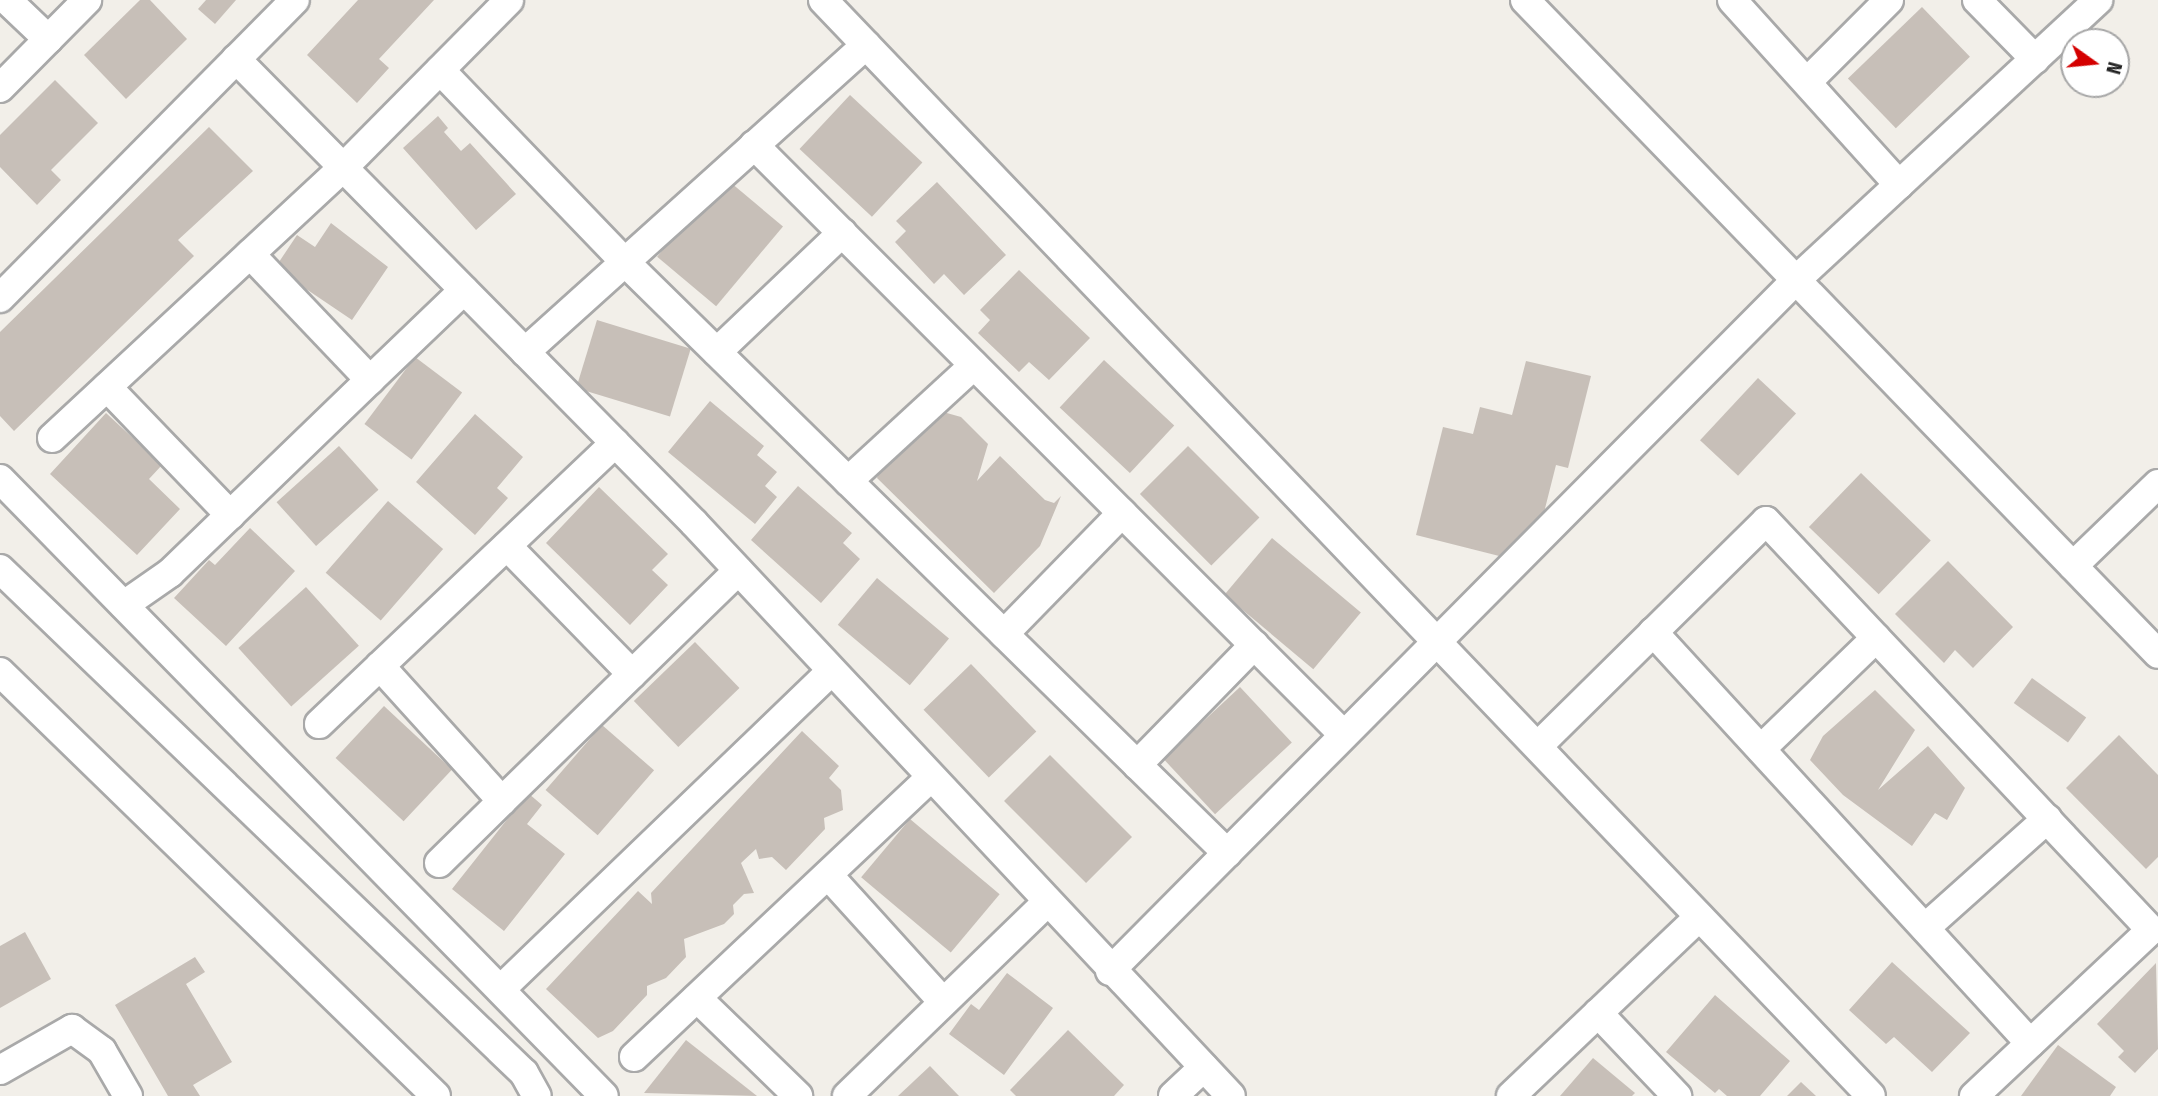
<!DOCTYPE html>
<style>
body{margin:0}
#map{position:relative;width:2158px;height:1096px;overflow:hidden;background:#f2efe9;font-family:"Fira Sans Condensed",sans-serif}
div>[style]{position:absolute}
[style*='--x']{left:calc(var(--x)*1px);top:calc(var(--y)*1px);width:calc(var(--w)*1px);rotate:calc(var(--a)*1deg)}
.building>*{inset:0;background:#c7bfb8;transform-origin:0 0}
.roads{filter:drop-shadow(2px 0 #a9a9a9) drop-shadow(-2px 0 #a9a9a9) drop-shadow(0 2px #a9a9a9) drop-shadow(0 -2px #a9a9a9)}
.minor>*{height:28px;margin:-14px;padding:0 14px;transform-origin:14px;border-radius:14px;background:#fff}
span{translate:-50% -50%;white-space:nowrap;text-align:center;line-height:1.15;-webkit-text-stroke:5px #fff;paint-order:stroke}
.north{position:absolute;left:2060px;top:28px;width:70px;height:70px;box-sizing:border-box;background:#fff;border:2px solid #a7a7a7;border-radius:50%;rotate:105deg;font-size:19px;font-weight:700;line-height:28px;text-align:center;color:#222}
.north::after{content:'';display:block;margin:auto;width:24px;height:32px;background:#d40000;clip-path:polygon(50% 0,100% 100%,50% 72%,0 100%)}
</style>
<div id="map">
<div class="building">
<div style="clip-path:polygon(140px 0,150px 0,187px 39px,126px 99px,84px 55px)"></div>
<div style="clip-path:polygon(206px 0,236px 0,215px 24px,198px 9px)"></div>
<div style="clip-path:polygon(358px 0,434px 0,379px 59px,389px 68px,357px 103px,307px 55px)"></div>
<div style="left:1922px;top:7px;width:69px;height:103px;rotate:46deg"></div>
<div style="clip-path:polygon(55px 80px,98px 123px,51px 170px,61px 180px,37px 205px,0 167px,0 135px)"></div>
<div style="left:850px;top:95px;width:99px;height:74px;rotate:43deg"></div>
<div style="clip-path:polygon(438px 116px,448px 128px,444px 132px,461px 151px,470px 143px,516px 194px,476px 230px,403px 148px)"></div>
<div style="clip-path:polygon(209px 127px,253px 171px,178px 240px,194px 256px,14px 431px,0 416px,0 332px)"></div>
<div style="left:724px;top:177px;width:77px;height:104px;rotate:40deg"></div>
<div style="clip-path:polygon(937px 182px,1006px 255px,964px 295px,944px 274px,934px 284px,895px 242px,906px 231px,896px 221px)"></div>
<div style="clip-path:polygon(331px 223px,388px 267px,352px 320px,275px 268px,297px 235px,315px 247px)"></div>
<div style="clip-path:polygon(1019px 270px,1090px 338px,1049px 380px,1029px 362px,1019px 372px,978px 333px,990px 320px,980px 310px)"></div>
<div style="left:597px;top:320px;width:98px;height:71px;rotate:17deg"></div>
<div style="left:415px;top:357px;width:59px;height:84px;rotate:37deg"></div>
<div style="left:1104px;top:360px;width:96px;height:65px;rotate:43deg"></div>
<div style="clip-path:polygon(1526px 361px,1591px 376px,1568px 468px,1556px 465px,1531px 564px,1416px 535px,1443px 427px,1473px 434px,1480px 407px,1512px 415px)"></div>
<div style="left:1758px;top:378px;width:52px;height:85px;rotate:43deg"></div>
<div style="clip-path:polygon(710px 401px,764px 446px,757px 455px,777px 472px,765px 486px,777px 497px,755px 524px,668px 452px)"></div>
<div style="clip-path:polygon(929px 408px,961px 417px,988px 444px,977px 481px,1000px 456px,1045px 500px,1054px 503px,1061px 496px,1040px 546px,994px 593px,877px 478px,885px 452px)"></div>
<div style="clip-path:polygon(106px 413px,162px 465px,149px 479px,180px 509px,137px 555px,50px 474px)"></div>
<div style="clip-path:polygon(475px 414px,523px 457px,497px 488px,508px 498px,475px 535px,416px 482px)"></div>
<div style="left:339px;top:446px;width:59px;height:84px;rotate:48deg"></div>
<div style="left:1188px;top:446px;width:101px;height:68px;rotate:45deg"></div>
<div style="left:1861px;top:473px;width:97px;height:75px;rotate:44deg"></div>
<div style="clip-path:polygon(798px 486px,852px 533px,843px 543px,860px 559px,821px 603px,751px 540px)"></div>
<div style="clip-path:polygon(599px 487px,668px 554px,652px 570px,668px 585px,630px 625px,546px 543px)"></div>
<div style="left:388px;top:501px;width:73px;height:95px;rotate:41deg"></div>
<div style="clip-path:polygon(250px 528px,295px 571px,226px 646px,174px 598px,209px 560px,215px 565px)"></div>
<div style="left:1272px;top:538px;width:116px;height:74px;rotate:40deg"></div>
<div style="clip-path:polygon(1948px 561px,2013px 627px,1973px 668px,1955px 650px,1944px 663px,1895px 614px)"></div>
<div style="left:877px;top:578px;width:94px;height:61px;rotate:40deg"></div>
<div style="left:306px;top:587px;width:79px;height:91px;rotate:48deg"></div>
<div style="left:695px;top:642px;width:64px;height:85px;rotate:46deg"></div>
<div style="left:971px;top:664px;width:94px;height:66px;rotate:46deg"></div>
<div style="left:2032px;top:678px;width:67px;height:31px;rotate:36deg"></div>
<div style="left:1240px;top:687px;width:76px;height:105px;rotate:47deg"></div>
<div style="clip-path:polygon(1875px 690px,1915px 730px,1878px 790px,1928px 746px,1965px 788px,1947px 820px,1935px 813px,1912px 846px,1843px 795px,1810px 760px,1823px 736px)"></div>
<div style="left:384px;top:706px;width:93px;height:71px;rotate:43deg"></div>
<div style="left:602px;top:725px;width:69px;height:86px;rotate:41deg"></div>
<div style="clip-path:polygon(802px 731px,839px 766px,829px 778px,841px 790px,843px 810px,824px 818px,825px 829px,786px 870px,772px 857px,759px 859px,756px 849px,741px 863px,754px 893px,744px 894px,733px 905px,734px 914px,724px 924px,684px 939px,686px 957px,666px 978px,647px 986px,647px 995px,613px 1031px,598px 1038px,546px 989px,638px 891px,652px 904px,651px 893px)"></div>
<div style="clip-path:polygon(2119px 735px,2158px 775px,2158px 857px,2146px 869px,2066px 788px)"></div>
<div style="left:1050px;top:755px;width:116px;height:65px;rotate:45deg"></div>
<div style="clip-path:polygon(528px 793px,542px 805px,527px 824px,565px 854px,504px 931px,452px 889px)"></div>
<div style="left:910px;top:819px;width:117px;height:76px;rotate:40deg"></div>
<div style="clip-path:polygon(25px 932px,51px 979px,0 1008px,0 946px)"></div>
<div style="clip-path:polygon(195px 957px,205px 972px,186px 984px,232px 1062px,193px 1085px,200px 1096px,168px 1096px,115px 1005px)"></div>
<div style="clip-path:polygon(1892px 962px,1970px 1033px,1932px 1072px,1894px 1037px,1886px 1044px,1849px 1010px)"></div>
<div style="clip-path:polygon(2156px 963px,2158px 1049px,2135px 1073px,2118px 1057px,2124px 1051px,2097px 1024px)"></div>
<div style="clip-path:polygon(1007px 973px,1053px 1008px,1004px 1075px,949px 1034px,971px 1004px,979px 1010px)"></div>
<div style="clip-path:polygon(1715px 995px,1790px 1061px,1760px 1096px,1727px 1096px,1719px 1089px,1715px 1093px,1666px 1052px)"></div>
<div style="clip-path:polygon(1068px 1030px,1124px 1085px,1114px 1096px,1016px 1096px,1010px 1090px)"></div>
<div style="clip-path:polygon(686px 1040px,757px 1096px,644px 1093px)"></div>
<div style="clip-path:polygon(2058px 1045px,2116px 1087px,2110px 1096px,2021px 1096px)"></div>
<div style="clip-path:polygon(1593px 1058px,1635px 1093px,1632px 1096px,1560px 1096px)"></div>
<div style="clip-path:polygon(930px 1066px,959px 1096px,898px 1096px)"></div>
<div style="clip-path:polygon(1801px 1082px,1816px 1096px,1787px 1096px)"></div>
</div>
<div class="roads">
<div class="minor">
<div style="--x:7;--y:0;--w:57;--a:43.6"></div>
<div style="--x:823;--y:0;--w:1516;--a:46.28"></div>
<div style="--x:1525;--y:0;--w:910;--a:45.93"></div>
<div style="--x:1732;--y:0;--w:249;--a:47.9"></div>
<div style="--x:1977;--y:0;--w:83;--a:45.5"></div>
<div style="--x:236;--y:59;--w:652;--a:45.37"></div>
<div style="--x:694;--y:523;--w:785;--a:46.86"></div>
<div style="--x:440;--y:70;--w:267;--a:46.1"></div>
<div style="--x:625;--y:262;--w:844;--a:44.47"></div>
<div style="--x:1807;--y:82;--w:116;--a:-45"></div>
<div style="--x:0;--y:88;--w:124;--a:-45.3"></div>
<div style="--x:754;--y:145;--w:834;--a:45"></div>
<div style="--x:0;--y:298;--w:419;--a:-45.3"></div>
<div style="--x:525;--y:352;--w:459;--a:-42"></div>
<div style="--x:717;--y:352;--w:173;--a:-43.6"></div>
<div style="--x:370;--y:380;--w:130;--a:-43.8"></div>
<div style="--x:107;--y:387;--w:178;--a:46.1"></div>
<div style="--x:52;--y:438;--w:397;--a:-42.9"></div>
<div style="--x:343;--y:168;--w:236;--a:-45.3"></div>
<div style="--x:615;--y:443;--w:324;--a:136.5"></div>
<div style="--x:380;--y:666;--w:182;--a:47.9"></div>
<div style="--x:502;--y:801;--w:330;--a:-44.3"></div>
<div style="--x:0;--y:479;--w:863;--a:45.61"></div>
<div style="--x:848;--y:481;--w:171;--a:-42.6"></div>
<div style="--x:507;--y:546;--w:179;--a:45.7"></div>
<div style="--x:2073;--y:566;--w:118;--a:-44"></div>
<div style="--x:0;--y:569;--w:727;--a:43.89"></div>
<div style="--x:524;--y:1073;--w:26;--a:61"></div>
<div style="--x:124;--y:605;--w:56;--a:-34.8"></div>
<div style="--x:170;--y:573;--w:278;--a:-44"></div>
<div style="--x:370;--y:380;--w:174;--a:-133.6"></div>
<div style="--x:1653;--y:632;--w:558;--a:47.47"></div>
<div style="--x:1004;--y:634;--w:169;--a:-45.7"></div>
<div style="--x:0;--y:672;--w:608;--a:44.2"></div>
<div style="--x:319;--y:724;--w:84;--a:-43.6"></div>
<div style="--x:1538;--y:746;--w:320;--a:-44.6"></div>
<div style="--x:1766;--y:521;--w:562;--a:46.73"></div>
<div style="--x:2151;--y:930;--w:243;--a:136.8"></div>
<div style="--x:1761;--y:749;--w:160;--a:-44"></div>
<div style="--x:1137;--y:765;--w:168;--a:-45.7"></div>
<div style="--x:439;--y:863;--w:88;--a:-44.5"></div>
<div style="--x:828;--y:875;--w:171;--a:47.8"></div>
<div style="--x:1925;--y:928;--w:164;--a:-41.8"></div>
<div style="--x:1110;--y:971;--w:974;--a:-45.21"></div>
<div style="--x:1796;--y:280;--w:412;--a:-42.8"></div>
<div style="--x:501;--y:989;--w:458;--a:-43.9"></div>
<div style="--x:697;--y:998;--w:141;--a:44.1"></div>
<div style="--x:1598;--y:1013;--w:115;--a:46.4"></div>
<div style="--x:634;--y:1057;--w:407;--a:-43.3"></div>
<div style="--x:0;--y:1070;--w:83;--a:-29.7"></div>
<div style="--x:72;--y:1029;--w:37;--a:36"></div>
<div style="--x:102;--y:1051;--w:52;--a:60"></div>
<div style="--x:847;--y:1096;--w:279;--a:-44.1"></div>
<div style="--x:1173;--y:1096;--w:42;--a:-43.1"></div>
<div style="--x:1511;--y:1096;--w:260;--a:-43.6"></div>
</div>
</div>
<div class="north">N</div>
</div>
